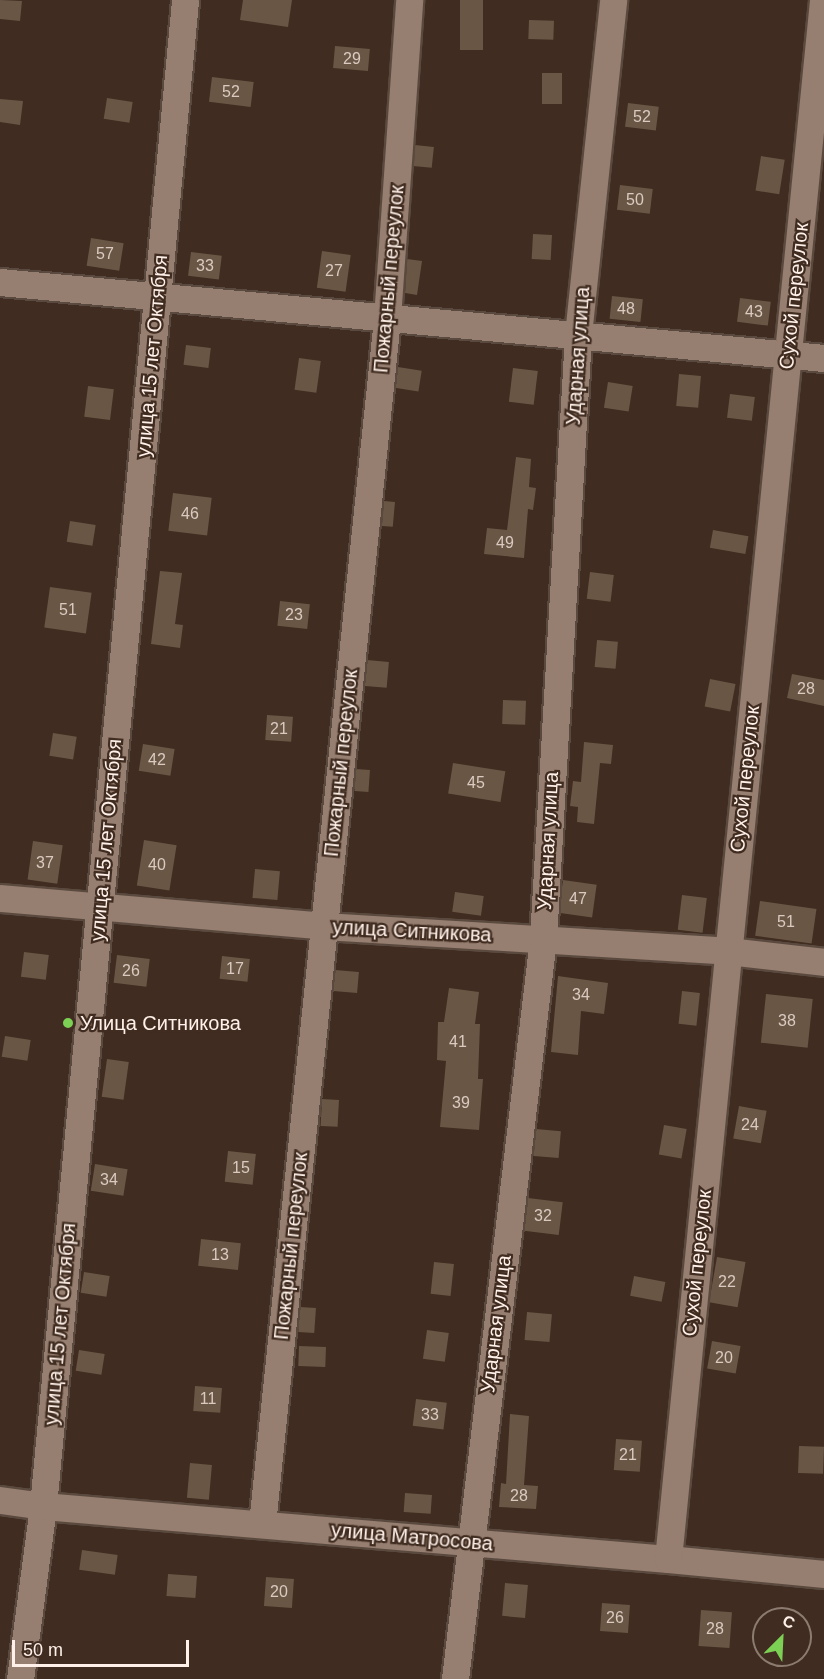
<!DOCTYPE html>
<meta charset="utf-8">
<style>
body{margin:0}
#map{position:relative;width:824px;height:1679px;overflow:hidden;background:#402c20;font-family:Arial,sans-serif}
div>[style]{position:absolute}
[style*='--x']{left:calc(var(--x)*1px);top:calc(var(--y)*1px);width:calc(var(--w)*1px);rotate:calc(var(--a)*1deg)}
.building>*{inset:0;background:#695645;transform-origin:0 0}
.roads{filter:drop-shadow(2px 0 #5a493e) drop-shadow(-2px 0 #5a493e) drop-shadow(0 2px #5a493e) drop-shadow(0 -2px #5a493e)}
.minor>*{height:27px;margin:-13.5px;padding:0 13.5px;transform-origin:13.5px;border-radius:13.5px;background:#967e70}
.dots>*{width:16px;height:16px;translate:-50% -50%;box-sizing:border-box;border:3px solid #402c20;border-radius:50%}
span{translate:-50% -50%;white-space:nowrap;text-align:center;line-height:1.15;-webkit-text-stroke:4.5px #402c20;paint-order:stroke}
.number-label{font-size:16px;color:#dacac0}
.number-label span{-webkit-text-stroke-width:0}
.street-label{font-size:20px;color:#fff1e9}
.poi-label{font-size:20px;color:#fff1e9}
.left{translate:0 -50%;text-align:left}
.north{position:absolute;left:752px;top:1607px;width:60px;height:60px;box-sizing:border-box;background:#402c20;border:2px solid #8c7b70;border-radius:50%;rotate:24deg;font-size:16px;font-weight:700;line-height:24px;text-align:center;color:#fff1e9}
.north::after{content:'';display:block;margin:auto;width:21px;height:27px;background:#7cd155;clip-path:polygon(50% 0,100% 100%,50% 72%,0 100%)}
.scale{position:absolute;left:12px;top:1640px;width:177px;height:27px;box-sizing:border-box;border:3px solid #fff1e9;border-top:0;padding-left:8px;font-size:18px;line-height:21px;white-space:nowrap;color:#fff1e9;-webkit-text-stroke:4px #402c20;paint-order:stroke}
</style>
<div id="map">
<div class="building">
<div style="clip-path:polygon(0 0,22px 1px,20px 21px,0 19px)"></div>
<div style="clip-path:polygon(243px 0,292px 0,288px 27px,240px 20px)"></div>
<div style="left:460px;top:0;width:23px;height:50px"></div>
<div style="left:529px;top:20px;width:25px;height:19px;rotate:2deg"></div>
<div style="left:335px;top:46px;width:35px;height:22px;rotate:5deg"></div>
<div style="left:542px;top:73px;width:20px;height:31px"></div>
<div style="left:212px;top:77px;width:42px;height:25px;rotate:7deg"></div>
<div style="left:107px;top:98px;width:26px;height:21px;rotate:9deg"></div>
<div style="clip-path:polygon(0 99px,23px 101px,20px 125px,0 122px)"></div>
<div style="left:628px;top:103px;width:31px;height:24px;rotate:7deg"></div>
<div style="left:415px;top:145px;width:19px;height:21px;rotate:6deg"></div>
<div style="left:761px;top:156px;width:24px;height:35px;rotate:9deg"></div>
<div style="left:620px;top:185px;width:33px;height:25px;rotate:7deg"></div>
<div style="left:533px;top:234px;width:19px;height:25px;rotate:3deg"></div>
<div style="left:91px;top:238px;width:33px;height:28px;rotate:9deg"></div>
<div style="left:322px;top:251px;width:29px;height:37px;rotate:8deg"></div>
<div style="left:191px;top:252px;width:31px;height:24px;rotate:7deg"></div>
<div style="clip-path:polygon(407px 259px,422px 261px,417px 295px,405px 293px)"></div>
<div style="left:612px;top:296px;width:31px;height:23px;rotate:6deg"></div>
<div style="left:740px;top:298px;width:31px;height:24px;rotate:7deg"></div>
<div style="left:186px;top:345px;width:25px;height:20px;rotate:7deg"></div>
<div style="left:299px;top:358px;width:22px;height:32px;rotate:8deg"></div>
<div style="left:398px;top:367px;width:24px;height:21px;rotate:9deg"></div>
<div style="left:513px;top:368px;width:25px;height:34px;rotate:7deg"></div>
<div style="left:679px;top:374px;width:22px;height:32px;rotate:5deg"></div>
<div style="left:608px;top:382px;width:25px;height:26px;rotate:9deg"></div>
<div style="left:88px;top:386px;width:26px;height:31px;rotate:7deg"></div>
<div style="left:730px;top:394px;width:25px;height:24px;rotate:7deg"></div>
<div style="clip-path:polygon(516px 457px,531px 459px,529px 487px,536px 488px,533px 510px,528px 509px,524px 558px,484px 554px,487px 528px,507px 530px)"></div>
<div style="left:173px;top:493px;width:39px;height:38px;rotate:7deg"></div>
<div style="left:384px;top:501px;width:11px;height:25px;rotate:5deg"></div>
<div style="left:70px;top:521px;width:26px;height:21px;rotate:9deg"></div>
<div style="left:713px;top:530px;width:36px;height:18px;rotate:10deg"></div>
<div style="clip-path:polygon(160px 571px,182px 573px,175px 624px,183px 625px,180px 648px,151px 644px)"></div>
<div style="left:590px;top:572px;width:24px;height:27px;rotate:7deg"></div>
<div style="left:50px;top:587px;width:42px;height:41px;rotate:8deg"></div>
<div style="left:280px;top:601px;width:30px;height:25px;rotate:6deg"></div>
<div style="left:597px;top:640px;width:21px;height:27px;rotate:5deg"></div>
<div style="left:367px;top:660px;width:22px;height:26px;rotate:5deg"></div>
<div style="clip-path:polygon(792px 674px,824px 680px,824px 706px,787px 698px)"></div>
<div style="left:710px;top:679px;width:26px;height:28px;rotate:11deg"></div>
<div style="left:503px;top:700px;width:23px;height:24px;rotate:2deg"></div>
<div style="left:267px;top:715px;width:26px;height:25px;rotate:4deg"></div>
<div style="left:53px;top:733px;width:24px;height:23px;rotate:9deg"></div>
<div style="clip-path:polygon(584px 742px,613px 745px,611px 764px,600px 763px,594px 824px,577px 822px,578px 807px,570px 806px,573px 781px,581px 782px)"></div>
<div style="left:143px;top:744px;width:32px;height:27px;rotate:9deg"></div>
<div style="left:453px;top:763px;width:53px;height:31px;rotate:9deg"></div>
<div style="left:356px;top:769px;width:14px;height:22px;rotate:4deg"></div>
<div style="left:144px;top:840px;width:33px;height:46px;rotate:9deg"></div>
<div style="left:33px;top:841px;width:30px;height:39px;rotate:8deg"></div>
<div style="left:255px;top:869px;width:25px;height:29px;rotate:5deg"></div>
<div style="left:563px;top:880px;width:34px;height:33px;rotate:8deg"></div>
<div style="left:455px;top:892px;width:29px;height:20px;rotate:8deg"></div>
<div style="left:682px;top:895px;width:25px;height:35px;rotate:7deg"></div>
<div style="left:760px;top:901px;width:57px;height:35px;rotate:8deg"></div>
<div style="left:24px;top:952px;width:25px;height:25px;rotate:7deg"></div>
<div style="left:117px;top:955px;width:33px;height:28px;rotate:7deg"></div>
<div style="left:222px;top:956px;width:28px;height:23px;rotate:6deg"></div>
<div style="left:335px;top:970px;width:24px;height:21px;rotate:5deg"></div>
<div style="clip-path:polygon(558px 976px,608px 983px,604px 1014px,581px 1011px,578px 1055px,551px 1052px)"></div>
<div style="clip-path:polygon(449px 988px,479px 992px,475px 1024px,480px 1024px,478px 1079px,483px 1079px,479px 1130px,440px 1127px,446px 1061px,437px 1060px,438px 1022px,444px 1022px)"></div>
<div style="left:682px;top:991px;width:18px;height:33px;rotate:6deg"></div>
<div style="left:766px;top:994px;width:47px;height:49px;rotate:6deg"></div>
<div style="left:5px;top:1036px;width:26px;height:21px;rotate:9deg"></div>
<div style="left:107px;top:1059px;width:22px;height:38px;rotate:8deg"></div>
<div style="left:322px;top:1099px;width:17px;height:27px;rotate:3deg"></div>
<div style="left:739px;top:1106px;width:28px;height:33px;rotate:10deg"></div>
<div style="left:664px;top:1125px;width:23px;height:30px;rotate:10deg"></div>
<div style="left:536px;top:1129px;width:25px;height:27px;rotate:5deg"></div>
<div style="left:228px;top:1151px;width:28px;height:31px;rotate:6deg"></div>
<div style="left:95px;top:1164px;width:33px;height:27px;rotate:9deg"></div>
<div style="left:528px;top:1198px;width:35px;height:33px;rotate:7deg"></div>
<div style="left:201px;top:1239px;width:40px;height:27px;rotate:6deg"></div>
<div style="left:717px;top:1257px;width:29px;height:46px;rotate:10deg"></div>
<div style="left:434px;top:1262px;width:20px;height:32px;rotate:6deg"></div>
<div style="left:84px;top:1272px;width:26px;height:21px;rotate:9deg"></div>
<div style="left:634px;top:1276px;width:32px;height:20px;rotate:11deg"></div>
<div style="left:300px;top:1307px;width:16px;height:25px;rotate:4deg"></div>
<div style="left:527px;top:1312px;width:25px;height:28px;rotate:5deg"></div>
<div style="left:427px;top:1330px;width:22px;height:29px;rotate:8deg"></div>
<div style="left:712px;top:1341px;width:29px;height:28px;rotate:10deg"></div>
<div style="left:299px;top:1346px;width:27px;height:20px;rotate:2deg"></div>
<div style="left:79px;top:1350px;width:26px;height:21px;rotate:9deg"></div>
<div style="left:195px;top:1386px;width:27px;height:25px;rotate:4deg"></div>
<div style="left:416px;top:1399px;width:31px;height:27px;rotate:7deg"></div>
<div style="clip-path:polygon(510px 1414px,529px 1416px,524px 1485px,538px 1486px,536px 1509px,499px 1507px,501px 1483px,506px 1484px)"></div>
<div style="left:616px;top:1439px;width:26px;height:31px;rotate:4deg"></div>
<div style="left:799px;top:1446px;width:25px;height:27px;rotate:2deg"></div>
<div style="left:190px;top:1463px;width:22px;height:35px;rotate:5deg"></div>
<div style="left:405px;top:1493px;width:27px;height:19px;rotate:4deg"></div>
<div style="left:82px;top:1550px;width:36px;height:20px;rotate:8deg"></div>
<div style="left:168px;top:1574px;width:29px;height:22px;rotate:4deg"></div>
<div style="left:266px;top:1577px;width:28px;height:29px;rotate:4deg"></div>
<div style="left:505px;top:1583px;width:23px;height:33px;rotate:5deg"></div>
<div style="left:602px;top:1603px;width:28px;height:28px;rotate:4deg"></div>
<div style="left:701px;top:1610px;width:31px;height:36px;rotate:4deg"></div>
</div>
<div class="roads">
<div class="minor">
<div style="--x:0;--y:282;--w:827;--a:5.27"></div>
<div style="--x:0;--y:898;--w:325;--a:4.9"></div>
<div style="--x:324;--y:926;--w:405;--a:3.5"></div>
<div style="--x:728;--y:951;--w:97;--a:6.5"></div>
<div style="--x:0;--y:1500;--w:43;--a:7.9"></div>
<div style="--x:43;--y:1506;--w:627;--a:4.85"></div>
<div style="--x:668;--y:1559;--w:157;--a:5.5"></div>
<div style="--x:262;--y:1524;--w:1212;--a:-84.08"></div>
<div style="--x:387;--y:318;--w:319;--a:-86"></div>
<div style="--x:668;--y:1559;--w:1567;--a:-84.32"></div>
<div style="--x:20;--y:1679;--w:175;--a:-82.4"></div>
<div style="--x:43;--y:1506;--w:1513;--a:-84.61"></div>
<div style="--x:455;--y:1679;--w:745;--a:-83.22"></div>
<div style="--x:543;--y:939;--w:605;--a:-86.68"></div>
<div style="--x:578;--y:335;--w:337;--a:-84"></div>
</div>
</div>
<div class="dots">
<div style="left:68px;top:1023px;background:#7cd155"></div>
</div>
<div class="number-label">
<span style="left:352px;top:59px">29</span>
<span style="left:231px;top:92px">52</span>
<span style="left:642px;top:117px">52</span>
<span style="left:635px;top:200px">50</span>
<span style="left:105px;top:254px">57</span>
<span style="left:205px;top:266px">33</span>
<span style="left:334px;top:271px">27</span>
<span style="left:626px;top:309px">48</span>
<span style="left:754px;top:312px">43</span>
<span style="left:190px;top:514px">46</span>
<span style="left:505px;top:543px">49</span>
<span style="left:68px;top:610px">51</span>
<span style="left:294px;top:615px">23</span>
<span style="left:806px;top:689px">28</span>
<span style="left:279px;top:729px">21</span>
<span style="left:157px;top:760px">42</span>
<span style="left:476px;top:783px">45</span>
<span style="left:45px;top:863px">37</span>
<span style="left:157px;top:865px">40</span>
<span style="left:578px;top:899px">47</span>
<span style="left:786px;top:922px">51</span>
<span style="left:235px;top:969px">17</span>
<span style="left:131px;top:971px">26</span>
<span style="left:581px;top:995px">34</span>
<span style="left:787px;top:1021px">38</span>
<span style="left:458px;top:1042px">41</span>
<span style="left:461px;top:1103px">39</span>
<span style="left:750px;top:1125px">24</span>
<span style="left:241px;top:1168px">15</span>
<span style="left:109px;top:1180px">34</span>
<span style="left:543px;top:1216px">32</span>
<span style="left:220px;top:1255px">13</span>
<span style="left:727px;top:1282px">22</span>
<span style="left:724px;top:1358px">20</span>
<span style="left:208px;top:1399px">11</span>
<span style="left:430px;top:1415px">33</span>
<span style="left:628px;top:1455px">21</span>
<span style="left:519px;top:1496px">28</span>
<span style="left:279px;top:1592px">20</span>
<span style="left:615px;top:1618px">26</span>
<span style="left:715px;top:1629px">28</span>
</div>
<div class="street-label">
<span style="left:389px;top:279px;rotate:-85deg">Пожарный переулок</span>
<span style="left:794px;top:296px;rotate:-84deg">Сухой переулок</span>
<span style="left:152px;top:356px;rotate:-85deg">улица 15 лет Октября</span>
<span style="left:578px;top:356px;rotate:-86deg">Ударная улица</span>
<span style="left:341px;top:763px;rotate:-84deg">Пожарный переулок</span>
<span style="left:745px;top:779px;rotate:-84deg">Сухой переулок</span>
<span style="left:106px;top:840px;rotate:-85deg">улица 15 лет Октября</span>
<span style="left:548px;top:841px;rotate:-87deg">Ударная улица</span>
<span style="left:412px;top:931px;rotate:3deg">улица Ситникова</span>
<span style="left:291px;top:1246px;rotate:-84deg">Пожарный переулок</span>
<span style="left:697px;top:1263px;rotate:-84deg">Сухой переулок</span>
<span style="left:60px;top:1324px;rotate:-85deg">улица 15 лет Октября</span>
<span style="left:496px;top:1324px;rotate:-83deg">Ударная улица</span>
<span style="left:412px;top:1537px;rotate:5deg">улица Матросова</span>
</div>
<div class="poi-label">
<span class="left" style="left:80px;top:1023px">Улица Ситникова</span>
</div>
<div class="north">С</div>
<div class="scale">50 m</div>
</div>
